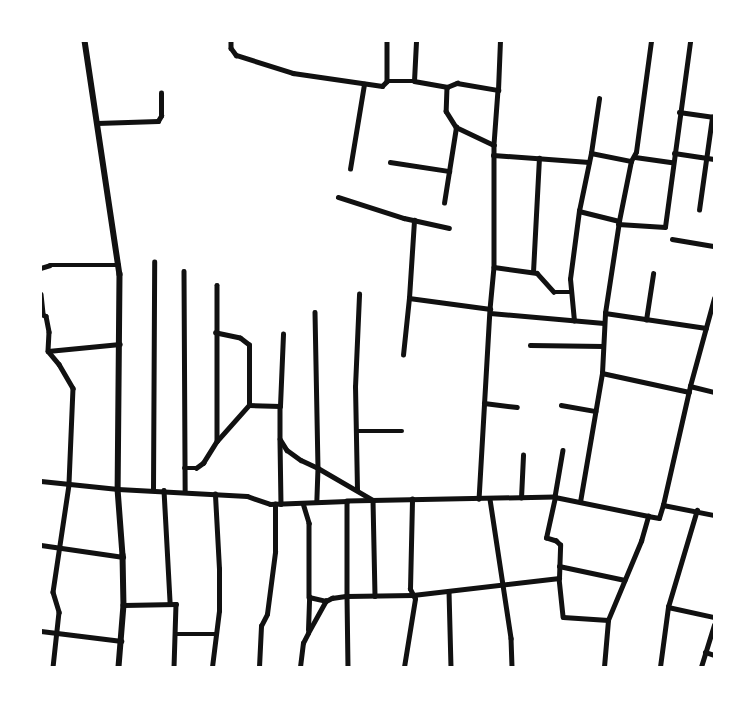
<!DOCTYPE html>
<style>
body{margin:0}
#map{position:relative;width:755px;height:708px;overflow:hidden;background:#fff;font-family:"Work Sans",sans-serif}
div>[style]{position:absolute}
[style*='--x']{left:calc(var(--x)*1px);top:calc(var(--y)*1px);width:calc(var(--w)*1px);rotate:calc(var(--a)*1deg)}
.minor>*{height:4.5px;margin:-2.25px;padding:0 2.25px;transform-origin:2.25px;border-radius:2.25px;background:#111}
.tertiary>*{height:5.5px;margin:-2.75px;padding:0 2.75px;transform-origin:2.75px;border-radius:2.75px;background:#111}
span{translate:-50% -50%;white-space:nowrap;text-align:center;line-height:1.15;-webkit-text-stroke:5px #fff;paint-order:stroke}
.frame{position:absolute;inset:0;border:42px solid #fff;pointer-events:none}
</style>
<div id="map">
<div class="minor">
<div style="--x:231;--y:41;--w:7;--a:90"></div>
<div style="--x:231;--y:48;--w:9;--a:54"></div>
<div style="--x:236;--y:55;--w:60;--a:17.5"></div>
<div style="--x:293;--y:73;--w:90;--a:8.3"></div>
<div style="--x:382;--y:86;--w:7;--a:-45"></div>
<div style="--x:387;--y:81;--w:27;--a:0"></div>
<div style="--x:414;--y:81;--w:34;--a:10"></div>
<div style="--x:447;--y:87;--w:24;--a:92"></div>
<div style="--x:446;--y:111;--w:19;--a:58"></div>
<div style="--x:456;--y:127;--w:42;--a:25.3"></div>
<div style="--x:387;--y:41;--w:40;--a:90"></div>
<div style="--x:414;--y:81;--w:40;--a:-87.1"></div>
<div style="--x:447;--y:87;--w:11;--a:-22"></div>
<div style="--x:457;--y:83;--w:42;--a:9.7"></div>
<div style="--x:498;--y:90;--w:55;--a:94.2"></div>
<div style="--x:494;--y:145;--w:122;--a:90"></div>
<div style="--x:494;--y:267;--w:42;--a:95.4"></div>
<div style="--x:498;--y:90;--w:49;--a:-87.7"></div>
<div style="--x:679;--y:112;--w:35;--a:8"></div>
<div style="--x:97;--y:123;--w:61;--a:-1.9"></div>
<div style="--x:158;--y:121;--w:6;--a:-59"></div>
<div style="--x:161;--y:116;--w:23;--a:-90"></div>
<div style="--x:591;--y:153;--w:41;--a:11.3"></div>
<div style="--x:674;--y:153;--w:40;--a:8.5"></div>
<div style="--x:493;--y:155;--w:96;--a:4.2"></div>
<div style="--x:635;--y:157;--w:37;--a:8"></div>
<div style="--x:390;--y:162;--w:60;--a:8.7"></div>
<div style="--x:350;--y:169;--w:86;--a:-80.6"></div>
<div style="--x:338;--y:197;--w:69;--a:17.7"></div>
<div style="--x:404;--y:218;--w:46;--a:12.5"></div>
<div style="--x:444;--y:203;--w:77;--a:-81"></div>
<div style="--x:699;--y:210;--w:94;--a:-82"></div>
<div style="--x:579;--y:211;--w:59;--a:-78.3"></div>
<div style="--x:591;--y:153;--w:55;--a:-81.6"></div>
<div style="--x:618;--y:224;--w:47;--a:3.7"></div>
<div style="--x:665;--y:227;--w:188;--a:-82.3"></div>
<div style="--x:672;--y:239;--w:43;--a:9.5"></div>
<div style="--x:494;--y:267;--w:43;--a:7.9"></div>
<div style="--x:537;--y:273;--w:25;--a:48"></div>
<div style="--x:554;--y:292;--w:17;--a:0"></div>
<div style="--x:41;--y:268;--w:9;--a:-18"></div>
<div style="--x:50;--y:265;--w:69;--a:0"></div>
<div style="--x:184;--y:271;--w:221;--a:89.7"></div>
<div style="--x:533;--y:272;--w:114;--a:-87"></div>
<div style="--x:217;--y:285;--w:156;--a:90"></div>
<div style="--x:41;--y:294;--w:20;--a:84"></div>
<div style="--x:409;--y:298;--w:78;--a:-86.3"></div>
<div style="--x:315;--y:312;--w:156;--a:88.9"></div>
<div style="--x:318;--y:468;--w:64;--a:30.2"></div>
<div style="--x:373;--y:500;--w:96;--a:88.8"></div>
<div style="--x:490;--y:313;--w:114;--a:5"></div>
<div style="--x:605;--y:313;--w:102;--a:8.4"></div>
<div style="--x:41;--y:314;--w:5;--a:22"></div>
<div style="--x:46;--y:316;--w:16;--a:79"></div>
<div style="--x:49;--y:332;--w:19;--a:93"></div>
<div style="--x:48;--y:351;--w:17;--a:50"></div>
<div style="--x:59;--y:364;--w:28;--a:60"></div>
<div style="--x:73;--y:388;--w:97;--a:92.4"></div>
<div style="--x:69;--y:485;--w:108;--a:98.5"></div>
<div style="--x:53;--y:592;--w:21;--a:73"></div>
<div style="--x:59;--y:612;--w:55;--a:96.2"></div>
<div style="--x:646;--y:320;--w:47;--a:-81.3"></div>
<div style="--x:574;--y:321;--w:42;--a:-95.4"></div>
<div style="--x:570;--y:279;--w:69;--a:-82.5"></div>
<div style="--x:579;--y:211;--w:41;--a:14"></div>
<div style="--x:530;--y:345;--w:73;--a:0.8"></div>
<div style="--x:48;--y:351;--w:72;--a:-5.6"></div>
<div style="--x:403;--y:355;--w:57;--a:-84"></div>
<div style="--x:409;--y:298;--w:82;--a:7.7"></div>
<div style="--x:490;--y:309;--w:190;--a:93.3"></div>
<div style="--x:602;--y:373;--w:89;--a:12.3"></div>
<div style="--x:690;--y:386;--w:25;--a:14"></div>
<div style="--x:484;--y:403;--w:33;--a:7"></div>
<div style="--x:249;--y:405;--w:31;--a:2"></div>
<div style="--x:280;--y:406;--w:33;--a:90"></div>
<div style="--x:280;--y:439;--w:13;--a:58"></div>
<div style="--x:287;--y:450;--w:17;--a:36"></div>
<div style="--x:301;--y:460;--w:19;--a:25"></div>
<div style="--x:318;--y:468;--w:34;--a:92"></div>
<div style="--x:561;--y:405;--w:35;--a:10"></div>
<div style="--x:280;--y:406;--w:72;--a:-87.6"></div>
<div style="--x:356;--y:431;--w:46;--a:0"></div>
<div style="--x:280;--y:441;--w:63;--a:89.1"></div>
<div style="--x:563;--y:450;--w:48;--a:99.7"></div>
<div style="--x:555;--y:497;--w:95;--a:11.5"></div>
<div style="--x:184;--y:468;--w:12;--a:0"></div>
<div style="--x:196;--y:468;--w:9;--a:-36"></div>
<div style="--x:203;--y:463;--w:26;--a:-58"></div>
<div style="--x:217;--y:441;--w:48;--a:-48.4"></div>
<div style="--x:249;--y:405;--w:60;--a:-90"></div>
<div style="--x:249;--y:345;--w:11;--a:-142"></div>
<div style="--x:240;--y:338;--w:25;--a:-168"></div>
<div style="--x:41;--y:481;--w:77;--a:5.9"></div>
<div style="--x:118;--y:489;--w:129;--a:3.1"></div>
<div style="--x:247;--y:496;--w:24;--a:19"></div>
<div style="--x:270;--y:504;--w:77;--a:-2.2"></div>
<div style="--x:153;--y:490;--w:228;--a:-89.7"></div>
<div style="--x:164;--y:490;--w:112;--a:86.9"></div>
<div style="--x:357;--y:490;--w:103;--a:-91.1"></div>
<div style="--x:355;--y:387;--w:93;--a:-87.5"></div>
<div style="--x:521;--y:498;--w:43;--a:-87.3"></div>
<div style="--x:490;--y:499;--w:141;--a:81.4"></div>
<div style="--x:511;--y:638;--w:29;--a:88"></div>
<div style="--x:580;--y:502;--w:131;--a:-80.3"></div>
<div style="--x:602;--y:373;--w:60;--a:-87.1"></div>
<div style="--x:605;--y:313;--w:93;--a:-81.3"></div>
<div style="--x:619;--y:221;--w:61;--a:-78.7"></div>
<div style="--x:631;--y:161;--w:10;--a:-61"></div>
<div style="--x:636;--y:152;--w:112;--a:-82.3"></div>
<div style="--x:303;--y:503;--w:21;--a:73"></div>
<div style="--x:309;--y:523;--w:74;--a:90"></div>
<div style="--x:309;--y:597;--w:17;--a:13"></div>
<div style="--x:663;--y:505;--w:122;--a:-77.2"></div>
<div style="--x:690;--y:386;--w:91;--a:-74.7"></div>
<div style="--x:41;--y:545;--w:83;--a:8.3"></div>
<div style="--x:559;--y:566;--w:67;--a:12"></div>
<div style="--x:559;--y:578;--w:39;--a:84"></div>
<div style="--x:563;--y:617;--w:45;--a:3.8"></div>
<div style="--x:449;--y:591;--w:76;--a:88.5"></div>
<div style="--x:124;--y:605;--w:52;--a:-1.1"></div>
<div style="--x:176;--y:604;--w:63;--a:91.8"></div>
<div style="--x:668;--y:607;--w:47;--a:12.3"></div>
<div style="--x:308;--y:630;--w:33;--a:-88"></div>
<div style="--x:41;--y:631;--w:81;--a:7.1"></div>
<div style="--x:176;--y:634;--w:40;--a:0"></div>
<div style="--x:705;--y:652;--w:9;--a:18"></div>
<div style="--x:212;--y:667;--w:56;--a:-82.9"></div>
<div style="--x:219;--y:611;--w:42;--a:-90"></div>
<div style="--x:219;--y:569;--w:75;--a:-93.1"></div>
<div style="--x:259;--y:667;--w:41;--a:-87.2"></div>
<div style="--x:261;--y:626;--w:13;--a:-63"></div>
<div style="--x:267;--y:614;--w:63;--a:-82.6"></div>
<div style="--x:275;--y:552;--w:48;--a:-90"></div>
<div style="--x:300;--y:667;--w:24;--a:-83"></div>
<div style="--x:303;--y:643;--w:11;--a:-63"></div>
<div style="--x:308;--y:633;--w:37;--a:-61"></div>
<div style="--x:326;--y:601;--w:7;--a:-27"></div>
<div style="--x:332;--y:598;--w:15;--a:-8"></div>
<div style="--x:347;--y:596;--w:66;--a:-0.9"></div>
<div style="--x:413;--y:595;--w:147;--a:-6.6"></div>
<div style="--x:559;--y:578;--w:33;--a:-88"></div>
<div style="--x:560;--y:545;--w:6;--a:-135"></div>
<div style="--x:556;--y:541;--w:10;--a:-163"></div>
<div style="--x:546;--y:538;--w:42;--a:-77.6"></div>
<div style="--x:555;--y:497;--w:208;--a:178.9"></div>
<div style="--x:347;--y:501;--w:95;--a:90"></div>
<div style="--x:347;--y:596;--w:71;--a:89.2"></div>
<div style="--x:404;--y:667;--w:69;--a:-80.8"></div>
<div style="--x:415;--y:599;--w:11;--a:-117"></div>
<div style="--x:410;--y:589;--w:90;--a:-88.7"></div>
<div style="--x:604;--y:667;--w:47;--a:-85.1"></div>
<div style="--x:608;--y:620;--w:86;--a:-67.3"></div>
<div style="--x:641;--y:541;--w:26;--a:-74"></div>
<div style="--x:648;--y:516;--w:11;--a:10"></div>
<div style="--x:659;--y:518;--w:14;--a:-73"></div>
<div style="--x:663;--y:505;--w:52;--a:11.1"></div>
<div style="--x:660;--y:667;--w:61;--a:-82.4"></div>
<div style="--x:668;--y:607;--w:101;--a:-73.4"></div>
<div style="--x:701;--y:667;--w:44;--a:-72.8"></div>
</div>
<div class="tertiary">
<div style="--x:85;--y:41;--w:236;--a:81.5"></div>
<div style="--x:120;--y:274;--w:215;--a:90.5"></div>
<div style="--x:118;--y:489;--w:66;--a:85.7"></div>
<div style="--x:123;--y:555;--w:50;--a:88.9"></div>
<div style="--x:124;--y:605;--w:62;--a:94.6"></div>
</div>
<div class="frame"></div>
</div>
